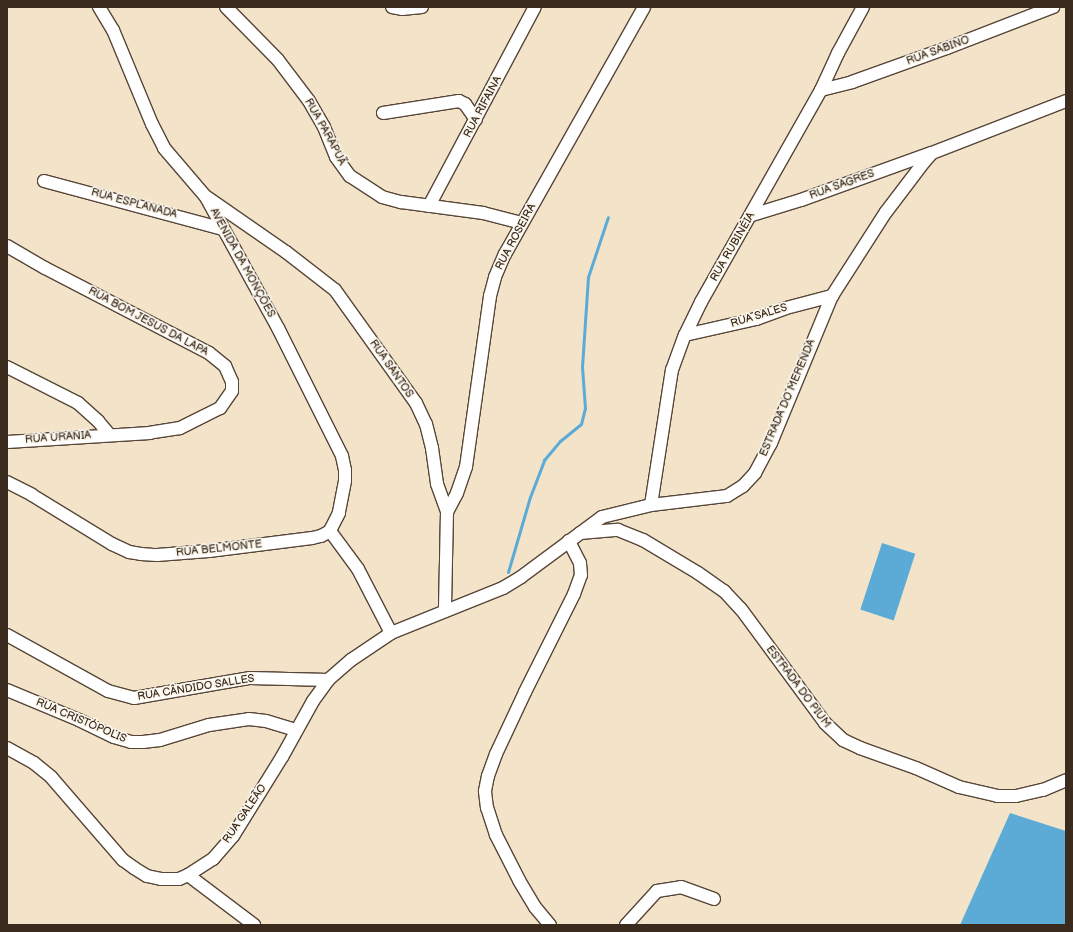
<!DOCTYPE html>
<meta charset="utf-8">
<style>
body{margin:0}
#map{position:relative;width:1073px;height:932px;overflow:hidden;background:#f3e4c9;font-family:"Balsamiq Sans",sans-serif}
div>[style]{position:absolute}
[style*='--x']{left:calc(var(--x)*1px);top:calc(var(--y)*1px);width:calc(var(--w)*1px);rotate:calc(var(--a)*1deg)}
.water>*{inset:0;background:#5cabd6;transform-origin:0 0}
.stream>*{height:3px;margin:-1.5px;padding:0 1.5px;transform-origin:1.5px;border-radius:1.5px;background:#5cabd6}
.roads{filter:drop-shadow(1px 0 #574638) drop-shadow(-1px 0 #574638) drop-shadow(0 1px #574638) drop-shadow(0 -1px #574638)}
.street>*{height:12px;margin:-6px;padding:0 6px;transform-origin:6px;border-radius:6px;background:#fff}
span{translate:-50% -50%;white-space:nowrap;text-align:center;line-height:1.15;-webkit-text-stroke:3.5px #fbf7ec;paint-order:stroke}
.street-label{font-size:11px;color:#3b2a1e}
.frame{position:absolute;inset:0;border:8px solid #3b2a1e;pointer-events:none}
</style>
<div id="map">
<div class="water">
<div style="left:882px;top:543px;width:35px;height:70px;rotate:18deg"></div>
<div style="clip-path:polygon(1010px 813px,1066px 831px,1066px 925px,960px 925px)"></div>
</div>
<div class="stream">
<div style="--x:508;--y:572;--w:78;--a:-73.7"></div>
<div style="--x:530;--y:497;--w:40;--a:-69"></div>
<div style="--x:544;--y:460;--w:25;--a:-50"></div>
<div style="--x:560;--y:441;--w:27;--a:-39"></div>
<div style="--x:581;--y:424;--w:16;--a:-76"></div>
<div style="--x:585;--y:408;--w:41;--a:-94.2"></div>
<div style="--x:582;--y:367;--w:90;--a:-86.2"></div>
<div style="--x:588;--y:277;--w:63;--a:-71.6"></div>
</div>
<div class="roads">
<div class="street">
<div style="--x:99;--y:7;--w:27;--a:59"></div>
<div style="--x:113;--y:30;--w:102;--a:67.5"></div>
<div style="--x:152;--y:124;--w:27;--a:63"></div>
<div style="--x:164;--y:148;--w:65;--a:49.4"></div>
<div style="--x:206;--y:197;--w:149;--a:61.2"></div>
<div style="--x:278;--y:328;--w:143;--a:63.4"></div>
<div style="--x:342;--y:456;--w:14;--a:78"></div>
<div style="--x:345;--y:470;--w:11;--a:90"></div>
<div style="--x:345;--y:481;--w:33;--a:101"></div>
<div style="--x:339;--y:513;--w:20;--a:117"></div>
<div style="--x:226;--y:7;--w:74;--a:45.5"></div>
<div style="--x:278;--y:60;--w:51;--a:52.9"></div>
<div style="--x:309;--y:101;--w:30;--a:60"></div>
<div style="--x:324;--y:127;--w:32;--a:68"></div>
<div style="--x:336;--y:157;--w:24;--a:54"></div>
<div style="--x:350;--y:176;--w:38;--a:33"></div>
<div style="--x:382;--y:197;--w:20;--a:15"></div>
<div style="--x:401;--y:202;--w:83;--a:7.6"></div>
<div style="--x:483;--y:213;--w:40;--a:14.4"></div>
<div style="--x:392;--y:7;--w:10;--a:11"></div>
<div style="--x:402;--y:9;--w:20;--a:-6"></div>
<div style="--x:821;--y:90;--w:32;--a:-14"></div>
<div style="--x:852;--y:82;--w:101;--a:-19.7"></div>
<div style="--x:947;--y:48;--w:114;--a:-21.1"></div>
<div style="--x:383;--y:113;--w:77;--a:-9"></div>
<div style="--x:459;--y:101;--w:7;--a:27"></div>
<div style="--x:465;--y:104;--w:19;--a:55"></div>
<div style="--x:44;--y:181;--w:185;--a:15"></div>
<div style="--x:208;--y:198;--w:95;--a:34.7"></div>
<div style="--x:286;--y:252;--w:62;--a:37.8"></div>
<div style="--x:335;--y:290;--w:139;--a:54.4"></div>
<div style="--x:416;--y:403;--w:23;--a:65"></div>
<div style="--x:426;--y:424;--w:25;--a:76"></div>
<div style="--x:432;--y:448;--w:36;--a:82"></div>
<div style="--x:437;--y:484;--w:30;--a:70"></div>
<div style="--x:447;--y:512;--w:99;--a:91.2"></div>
<div style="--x:429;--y:206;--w:225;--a:-62"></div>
<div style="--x:752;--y:215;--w:51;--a:-17"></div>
<div style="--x:801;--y:200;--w:138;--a:-19.9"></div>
<div style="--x:7;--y:246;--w:44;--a:30.1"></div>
<div style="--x:45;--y:268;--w:185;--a:27.4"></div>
<div style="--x:209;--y:353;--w:21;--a:39"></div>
<div style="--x:225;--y:366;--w:17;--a:66"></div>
<div style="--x:232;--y:382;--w:9;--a:90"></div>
<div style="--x:232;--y:391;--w:21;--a:125"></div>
<div style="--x:220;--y:408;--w:45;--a:153.4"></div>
<div style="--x:180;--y:428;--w:30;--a:171"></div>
<div style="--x:150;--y:433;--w:143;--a:176.4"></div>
<div style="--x:685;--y:335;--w:73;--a:-12.7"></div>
<div style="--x:756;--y:319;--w:32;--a:-20"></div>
<div style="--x:786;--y:308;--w:48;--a:-14.6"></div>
<div style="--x:7;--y:367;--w:80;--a:26.9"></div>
<div style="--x:78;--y:403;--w:27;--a:42"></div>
<div style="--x:98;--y:421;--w:17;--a:50"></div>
<div style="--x:7;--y:482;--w:28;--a:27"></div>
<div style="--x:32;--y:495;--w:94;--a:31.5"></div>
<div style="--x:112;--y:544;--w:19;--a:25"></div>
<div style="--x:129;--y:552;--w:12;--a:9"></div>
<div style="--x:141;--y:554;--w:16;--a:4"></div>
<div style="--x:157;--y:555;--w:52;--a:-4.4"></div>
<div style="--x:209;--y:551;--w:104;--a:-7.2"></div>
<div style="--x:312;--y:538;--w:9;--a:-13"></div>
<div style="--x:321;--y:536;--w:10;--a:-29"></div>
<div style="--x:651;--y:505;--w:137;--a:-81.2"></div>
<div style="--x:672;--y:370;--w:37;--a:-70"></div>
<div style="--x:685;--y:335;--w:37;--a:-64"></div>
<div style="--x:701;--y:302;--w:244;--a:-60.5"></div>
<div style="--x:821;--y:90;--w:41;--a:-65.3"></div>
<div style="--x:838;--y:53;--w:52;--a:-61.5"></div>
<div style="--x:447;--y:512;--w:21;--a:-62"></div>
<div style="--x:457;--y:493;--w:28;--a:-71"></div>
<div style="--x:466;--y:467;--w:173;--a:-82"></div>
<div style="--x:490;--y:296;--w:20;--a:-75"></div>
<div style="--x:495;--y:277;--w:25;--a:-67"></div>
<div style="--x:505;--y:254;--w:283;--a:-60.6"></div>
<div style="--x:330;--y:531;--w:47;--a:53.6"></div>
<div style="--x:358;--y:569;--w:72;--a:62.7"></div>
<div style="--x:580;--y:533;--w:38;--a:-5"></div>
<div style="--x:618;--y:530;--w:27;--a:22"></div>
<div style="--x:643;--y:540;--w:64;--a:31"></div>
<div style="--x:698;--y:573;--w:32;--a:35"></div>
<div style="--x:724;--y:591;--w:25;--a:47"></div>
<div style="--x:741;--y:609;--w:142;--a:53.6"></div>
<div style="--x:825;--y:723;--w:25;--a:43"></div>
<div style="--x:843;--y:740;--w:19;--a:25"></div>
<div style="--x:860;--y:748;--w:59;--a:19.7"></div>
<div style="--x:916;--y:768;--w:47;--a:23.8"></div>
<div style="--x:959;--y:787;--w:39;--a:13"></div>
<div style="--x:997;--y:796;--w:19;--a:0"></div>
<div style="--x:1016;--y:796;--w:28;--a:-13"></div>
<div style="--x:1043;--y:790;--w:25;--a:-23"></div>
<div style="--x:7;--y:635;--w:115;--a:29"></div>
<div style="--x:108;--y:691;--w:27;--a:15"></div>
<div style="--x:134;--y:698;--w:118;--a:-9.8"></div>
<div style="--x:250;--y:678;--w:78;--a:1.5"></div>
<div style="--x:7;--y:690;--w:78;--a:22.6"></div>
<div style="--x:79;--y:720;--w:39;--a:26"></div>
<div style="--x:114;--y:737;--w:18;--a:16"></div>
<div style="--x:131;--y:742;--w:12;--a:0"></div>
<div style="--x:143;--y:742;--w:17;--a:-7"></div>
<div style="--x:160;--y:740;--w:51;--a:-17"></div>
<div style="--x:209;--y:725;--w:40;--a:-8.5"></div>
<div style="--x:249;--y:719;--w:17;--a:7"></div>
<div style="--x:266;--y:721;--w:31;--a:17"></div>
<div style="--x:7;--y:748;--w:31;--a:29"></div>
<div style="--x:34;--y:763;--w:22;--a:39"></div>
<div style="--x:51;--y:777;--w:110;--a:49.1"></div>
<div style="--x:123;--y:860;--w:14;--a:36"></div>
<div style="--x:134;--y:868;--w:15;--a:32"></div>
<div style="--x:147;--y:876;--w:14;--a:12"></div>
<div style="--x:161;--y:879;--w:18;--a:0"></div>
<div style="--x:179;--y:879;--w:10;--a:-24"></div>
<div style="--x:188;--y:875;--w:30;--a:-33"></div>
<div style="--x:213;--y:859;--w:30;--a:-49"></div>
<div style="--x:233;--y:836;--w:93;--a:-58.2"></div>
<div style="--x:282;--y:757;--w:64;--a:-61"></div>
<div style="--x:313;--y:701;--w:26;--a:-54"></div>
<div style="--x:328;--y:680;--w:30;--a:-41"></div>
<div style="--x:351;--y:660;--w:48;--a:-34"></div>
<div style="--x:391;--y:633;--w:121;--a:-21.9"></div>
<div style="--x:503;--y:588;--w:21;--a:-31"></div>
<div style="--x:521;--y:577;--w:101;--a:-36.5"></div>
<div style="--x:602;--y:517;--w:50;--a:-13.8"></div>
<div style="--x:651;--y:505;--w:77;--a:-6.8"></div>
<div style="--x:727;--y:496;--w:19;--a:-32"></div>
<div style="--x:743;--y:486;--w:18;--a:-47"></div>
<div style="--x:755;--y:473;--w:34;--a:-62"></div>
<div style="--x:771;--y:443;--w:159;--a:-67.5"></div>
<div style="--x:832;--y:296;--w:100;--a:-57.3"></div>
<div style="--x:886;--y:212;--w:63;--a:-52.8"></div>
<div style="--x:924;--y:162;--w:12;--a:-48"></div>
<div style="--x:932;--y:153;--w:144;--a:-21.2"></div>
<div style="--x:188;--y:875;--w:83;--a:37.1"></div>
<div style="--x:550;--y:925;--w:23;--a:-130"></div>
<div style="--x:535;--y:907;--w:31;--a:-121"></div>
<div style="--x:519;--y:880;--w:51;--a:-117.1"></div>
<div style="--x:496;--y:835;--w:28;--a:-108"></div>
<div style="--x:487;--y:808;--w:17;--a:-97"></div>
<div style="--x:485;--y:791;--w:15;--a:-79"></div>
<div style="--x:488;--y:776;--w:23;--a:-70"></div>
<div style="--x:496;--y:754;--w:68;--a:-64.9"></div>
<div style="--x:525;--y:692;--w:110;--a:-63.4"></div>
<div style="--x:574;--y:594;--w:20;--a:-70"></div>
<div style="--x:581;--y:575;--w:12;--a:-95"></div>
<div style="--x:580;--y:563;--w:25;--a:-117"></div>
<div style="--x:626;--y:925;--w:46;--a:-47.6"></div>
<div style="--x:657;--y:891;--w:24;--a:-9"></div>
<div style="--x:681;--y:887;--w:35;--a:20"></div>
</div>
</div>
<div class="street-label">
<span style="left:938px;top:51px;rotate:-20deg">RUA SABINO</span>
<span style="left:483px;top:107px;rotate:-62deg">RUA RIFAINA</span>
<span style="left:325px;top:132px;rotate:61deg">RUA PARAPUÃ</span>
<span style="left:842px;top:185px;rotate:-20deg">RUA SAGRES</span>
<span style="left:134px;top:204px;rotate:15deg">RUA ESPLANADA</span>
<span style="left:516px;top:237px;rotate:-62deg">RUA ROSEIRA</span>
<span style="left:733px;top:247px;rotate:-60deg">RUA RUBINÉIA</span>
<span style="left:242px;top:263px;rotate:61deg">AVENIDA DA MONÇÕES</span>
<span style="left:759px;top:316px;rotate:-17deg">RUA SALES</span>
<span style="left:148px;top:322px;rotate:28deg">RUA BOM JESUS DA LAPA</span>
<span style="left:391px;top:369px;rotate:55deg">RUA SANTOS</span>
<span style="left:788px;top:398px;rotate:-67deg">ESTRADA DO MERENDA</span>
<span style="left:58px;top:438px;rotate:-4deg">RUA URANIA</span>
<span style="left:219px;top:549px;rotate:-6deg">RUA BELMONTE</span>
<span style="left:798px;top:687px;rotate:53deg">ESTRADA DO PIUM</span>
<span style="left:196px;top:688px;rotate:-9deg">RUA CÂNDIDO SALLES</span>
<span style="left:81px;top:721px;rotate:23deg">RUA CRISTÓPOLIS</span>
<span style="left:245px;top:814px;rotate:-56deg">RUA GALEÃO</span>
</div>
<div class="frame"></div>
</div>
